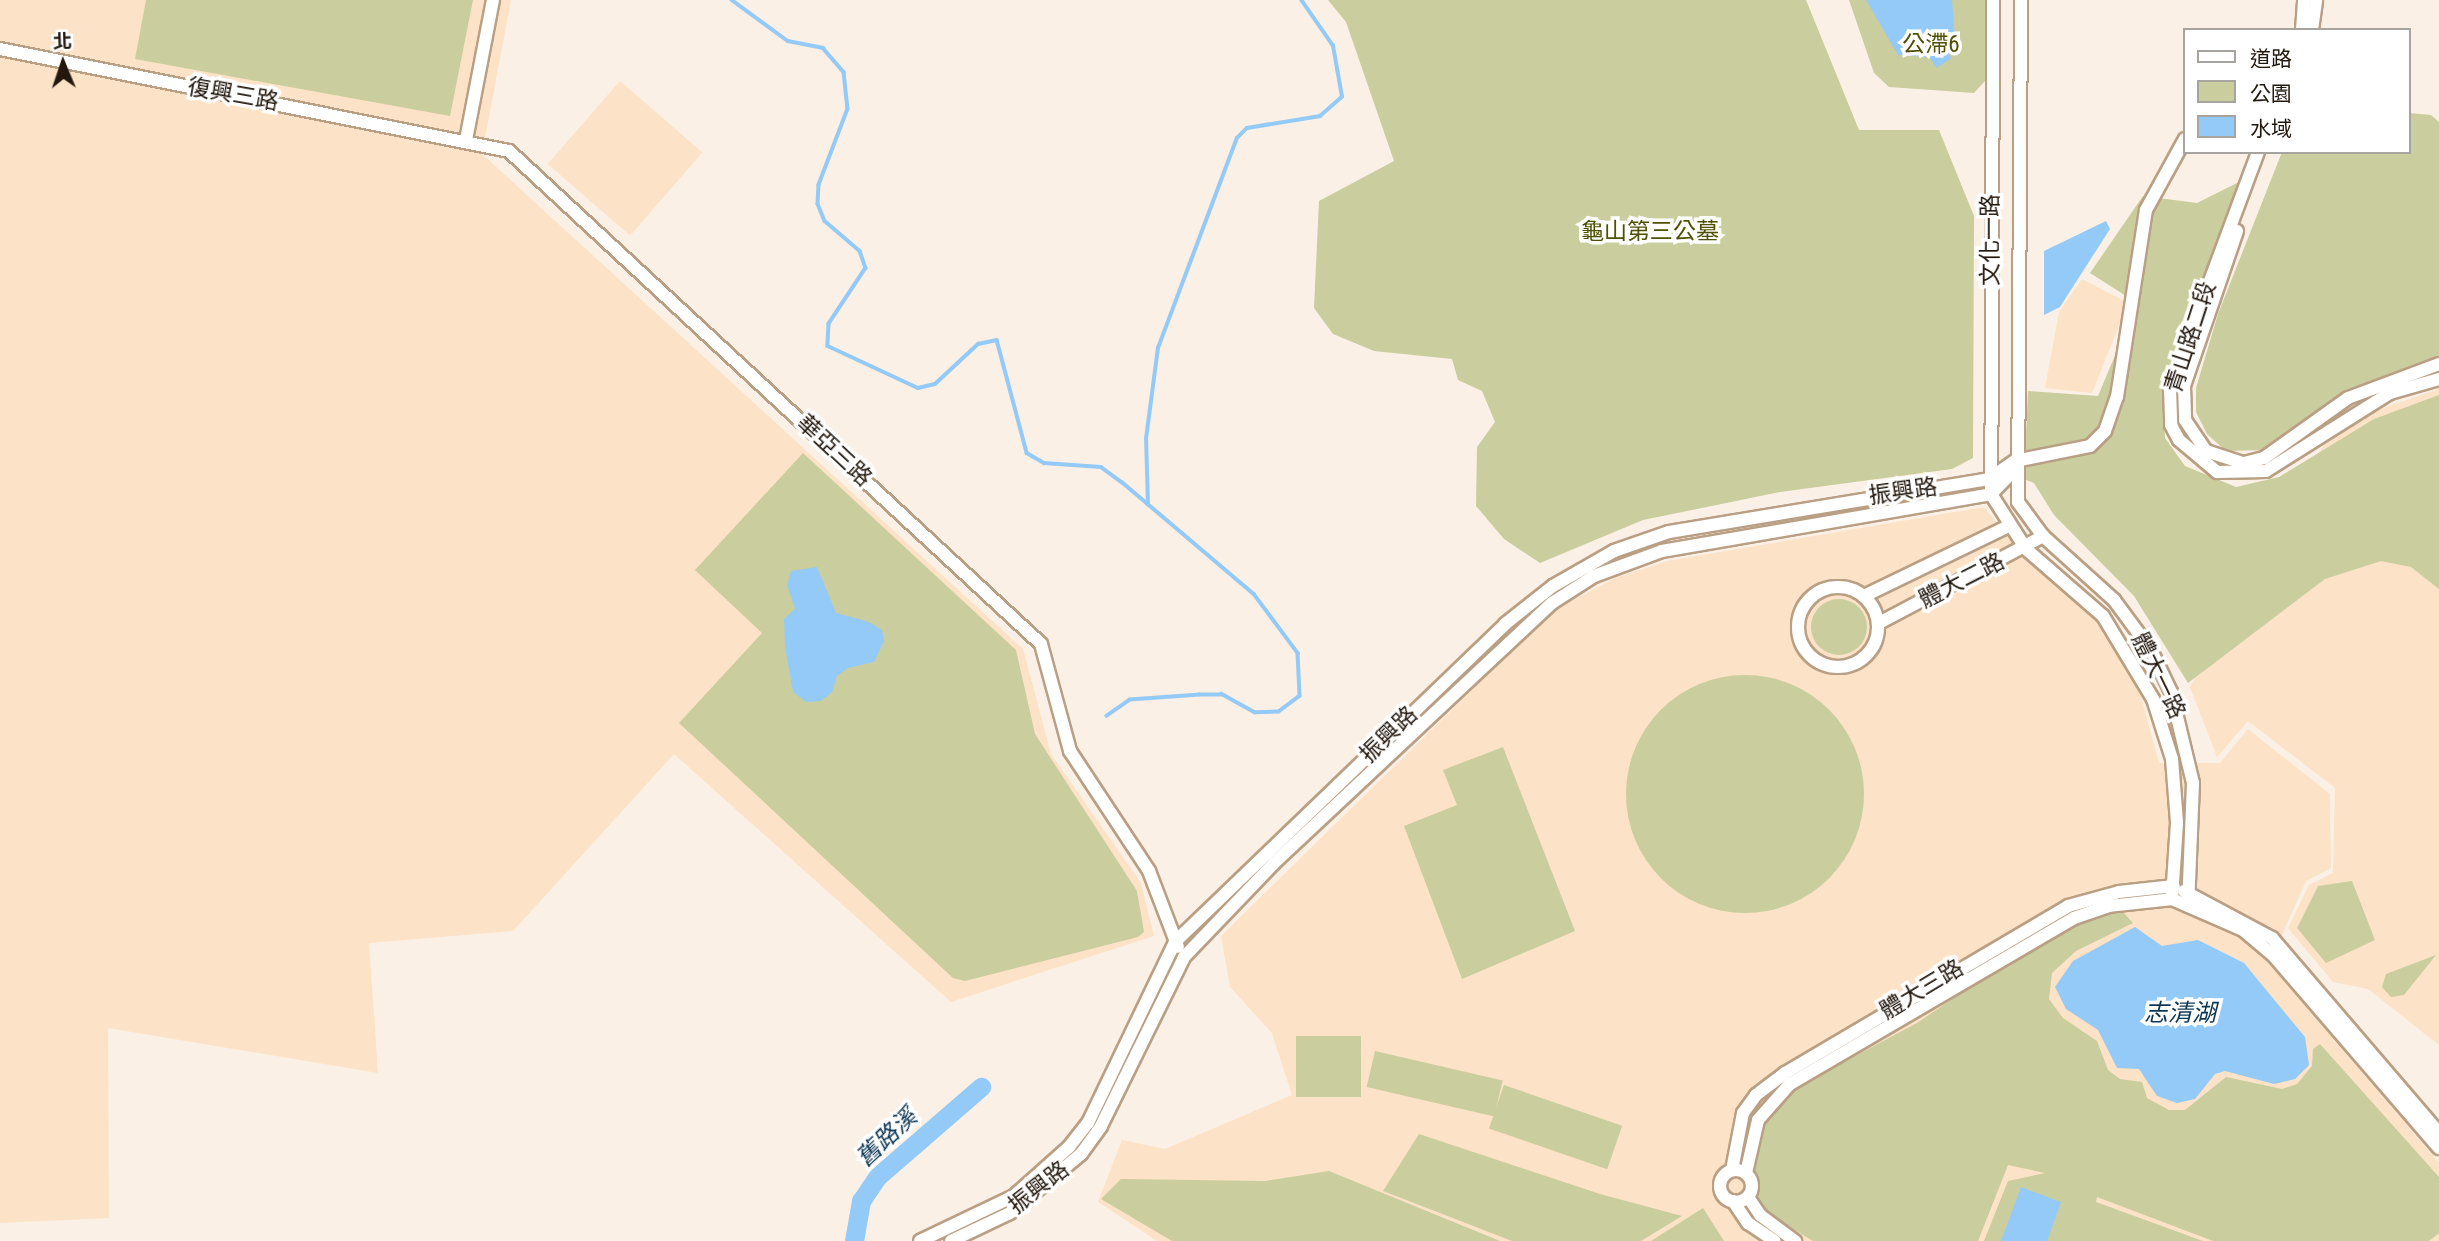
<!DOCTYPE html>
<meta charset="utf-8">
<style>
body{margin:0}
#map{position:relative;width:2439px;height:1241px;overflow:hidden;background:#fbf0e5;font-family:"Roboto Condensed","Noto Sans TC",sans-serif}
div>[style]{position:absolute}
[style*='--x']{left:calc(var(--x)*1px);top:calc(var(--y)*1px);width:calc(var(--w)*1px);rotate:calc(var(--a)*1deg)}
.built>*{inset:0;background:#fce2c6;transform-origin:0 0}
.green>*{inset:0;background:#cacd9d;transform-origin:0 0}
.round{border-radius:50%}
.water>*{inset:0;background:#94caf8}
.stream>*{height:3.5px;margin:-1.75px;padding:0 1.75px;transform-origin:1.75px;border-radius:1.75px;background:#94caf8}
.river>*{height:19px;margin:-9.5px;padding:0 9.5px;transform-origin:9.5px;border-radius:9.5px;background:#94caf8}
.roads{filter:drop-shadow(2px 0 #b99f84) drop-shadow(-2px 0 #b99f84) drop-shadow(0 2px #b99f84) drop-shadow(0 -2px #b99f84)}
.tertiary>*{height:12px;margin:-6px;padding:0 6px;transform-origin:6px;border-radius:6px;background:#fff}
.tertiary>.ring{margin:-6px;padding:0;box-sizing:content-box;background:none;border:12px solid #fff;border-radius:50%}
span{translate:-50% -50%;white-space:nowrap;text-align:center;line-height:1.15;-webkit-text-stroke:7px #fff;paint-order:stroke}
.park-label{font-size:23px;color:#505100}
.street-label{font-size:23px;color:#22180e}
.water-label{font-size:24px;color:#0c3654;font-style:italic}
.legend{position:absolute;left:2183px;top:28px;width:228px;height:126px;box-sizing:border-box;background:#fff;border:2px solid #a7a39f;margin:0;padding:9px 12px;list-style:none;font-size:21px;color:#22180e}
.legend li{display:flex;align-items:center;gap:14px;height:35px}
.legend b{width:35px;border:2px solid #a7a39f}
.north{position:absolute;left:28px;top:28px;width:70px;height:70px;-webkit-text-stroke:5px #fff;paint-order:stroke;rotate:358deg;font-size:19px;font-weight:700;line-height:28px;text-align:center;color:#22180e}
.north::after{content:'';display:block;margin:auto;width:24px;height:32px;background:#22180e;clip-path:polygon(50% 0,100% 100%,50% 72%,0 100%)}
</style>
<div id="map">
<div class="built">
<div style="clip-path:polygon(0 0,511px 0,482px 154px,1023px 649px,1051px 754px,1141px 883px,1154px 936px,951px 1002px,674px 754px,513px 931px,369px 943px,378px 1073px,108px 1028px,109px 1218px,0 1223px)"></div>
<div style="left:620px;top:81px;width:109px;height:110px;rotate:41deg"></div>
<div style="clip-path:polygon(2082px 279px,2128px 303px,2092px 393px,2045px 388px,2059px 312px)"></div>
<div style="clip-path:polygon(2439px 389px,2439px 1045px,2368px 989px,2333px 982px,2288px 928px,2309px 885px,2333px 873px,2335px 788px,2248px 721px,2217px 757px,2190px 687px,2323px 446px,2374px 411px)"></div>
<div style="clip-path:polygon(1984px 507px,2028px 560px,2098px 623px,2140px 693px,2159px 763px,2220px 763px,2248px 729px,2330px 794px,2331px 868px,2306px 881px,2269px 964px,2439px 1163px,2439px 1241px,1157px 1241px,1098px 1202px,1122px 1140px,1165px 1149px,1292px 1095px,1272px 1033px,1230px 987px,1221px 936px,1554px 610px,1615px 578px,1667px 561px)"></div>
</div>
<div class="green">
<div style="clip-path:polygon(146px 0,473px 0,450px 116px,135px 59px)"></div>
<div style="clip-path:polygon(1328px 0,1806px 0,1859px 130px,1939px 130px,1974px 216px,1973px 458px,1952px 469px,1780px 492px,1643px 520px,1540px 563px,1504px 539px,1476px 506px,1477px 447px,1495px 422px,1482px 391px,1458px 380px,1452px 359px,1374px 351px,1333px 334px,1314px 308px,1319px 201px,1394px 161px,1346px 22px)"></div>
<div style="clip-path:polygon(1849px 0,1985px 0,1985px 81px,1974px 93px,1889px 87px,1874px 73px)"></div>
<div style="clip-path:polygon(2409px 113px,2431px 115px,2439px 122px,2439px 356px,2360px 385px,2266px 450px,2226px 451px,2207px 434px,2196px 412px,2196px 388px,2218px 314px,2282px 152px,2409px 152px)"></div>
<div style="clip-path:polygon(2239px 182px,2162px 390px,2165px 438px,2185px 466px,2236px 487px,2279px 477px,2374px 419px,2439px 395px,2439px 589px,2411px 567px,2381px 561px,2325px 579px,2188px 683px,2134px 596px,2054px 515px,2034px 483px,2024px 479px,2028px 391px,2098px 396px,2137px 303px,2090px 273px,2143px 196px,2197px 203px)"></div>
<div style="clip-path:polygon(803px 453px,1016px 650px,1035px 734px,1137px 891px,1144px 932px,1138px 937px,965px 981px,953px 978px,679px 723px,762px 633px,695px 570px)"></div>
<div class="round" style="left:1811px;top:599px;width:56px;height:56px"></div>
<div class="round" style="left:1626px;top:675px;width:238px;height:238px"></div>
<div style="clip-path:polygon(1503px 747px,1575px 931px,1462px 979px,1404px 826px,1457px 805px,1443px 770px)"></div>
<div style="clip-path:polygon(2352px 881px,2375px 940px,2326px 963px,2297px 928px,2318px 886px)"></div>
<div style="clip-path:polygon(2122px 911px,2133px 923px,2076px 951px,2052px 973px,2049px 999px,2063px 1018px,2097px 1041px,2108px 1070px,2120px 1079px,2142px 1082px,2147px 1098px,2169px 1110px,2185px 1110px,2226px 1077px,2282px 1089px,2297px 1084px,2312px 1066px,2313px 1049px,2320px 1044px,2439px 1177px,2439px 1233px,2429px 1241px,2213px 1241px,2097px 1197px,2096px 1202px,2203px 1241px,1984px 1241px,2008px 1181px,2045px 1173px,2008px 1165px,1978px 1241px,1813px 1241px,1762px 1210px,1751px 1176px,1758px 1129px,1797px 1087px,1917px 1023px,2019px 954px,2081px 923px)"></div>
<div style="clip-path:polygon(2436px 955px,2404px 995px,2391px 997px,2382px 987px,2386px 974px)"></div>
<div style="left:1296px;top:1036px;width:65px;height:61px"></div>
<div style="left:1375px;top:1051px;width:131px;height:37px;rotate:13deg"></div>
<div style="left:1504px;top:1085px;width:125px;height:46px;rotate:19deg"></div>
<div style="clip-path:polygon(1419px 1134px,1600px 1194px,1682px 1216px,1641px 1241px,1512px 1241px,1383px 1191px)"></div>
<div style="clip-path:polygon(1329px 1171px,1500px 1241px,1172px 1241px,1101px 1199px,1121px 1179px,1265px 1181px)"></div>
<div style="clip-path:polygon(1703px 1208px,1724px 1241px,1651px 1241px)"></div>
</div>
<div class="water">
<div style="clip-path:polygon(1866px 0,1952px 0,1955px 39px,1945px 44px,1951px 58px,1937px 68px,1929px 57px,1898px 55px)"></div>
<div style="clip-path:polygon(2106px 221px,2110px 229px,2060px 307px,2044px 315px,2044px 251px)"></div>
<div style="clip-path:polygon(817px 567px,836px 613px,869px 622px,882px 630px,884px 641px,874px 662px,848px 668px,837px 676px,832px 692px,821px 701px,806px 702px,793px 692px,785px 647px,784px 619px,795px 609px,787px 585px,791px 571px)"></div>
<div style="clip-path:polygon(2135px 927px,2162px 946px,2198px 940px,2244px 963px,2305px 1037px,2309px 1065px,2295px 1079px,2274px 1084px,2225px 1071px,2215px 1074px,2195px 1099px,2177px 1103px,2157px 1096px,2139px 1069px,2117px 1068px,2098px 1030px,2066px 1009px,2055px 987px,2073px 961px)"></div>
<div style="clip-path:polygon(2021px 1187px,2061px 1202px,2047px 1241px,2001px 1241px)"></div>
</div>
<div class="stream">
<div style="--x:732;--y:0;--w:69;--a:36.2"></div>
<div style="--x:788;--y:41;--w:36;--a:11"></div>
<div style="--x:823;--y:48;--w:32;--a:49"></div>
<div style="--x:844;--y:72;--w:37;--a:84"></div>
<div style="--x:848;--y:109;--w:81;--a:110.9"></div>
<div style="--x:819;--y:185;--w:19;--a:93"></div>
<div style="--x:818;--y:204;--w:18;--a:68"></div>
<div style="--x:825;--y:221;--w:46;--a:40.6"></div>
<div style="--x:860;--y:251;--w:18;--a:71"></div>
<div style="--x:866;--y:268;--w:67;--a:123.5"></div>
<div style="--x:829;--y:324;--w:22;--a:93"></div>
<div style="--x:828;--y:346;--w:99;--a:25"></div>
<div style="--x:918;--y:388;--w:17;--a:-13"></div>
<div style="--x:935;--y:384;--w:59;--a:-42.9"></div>
<div style="--x:978;--y:344;--w:19;--a:-12"></div>
<div style="--x:997;--y:340;--w:117;--a:75.1"></div>
<div style="--x:1027;--y:453;--w:20;--a:30"></div>
<div style="--x:1044;--y:463;--w:57;--a:4"></div>
<div style="--x:1101;--y:467;--w:26;--a:36"></div>
<div style="--x:1122;--y:482;--w:173;--a:40.3"></div>
<div style="--x:1254;--y:594;--w:74;--a:53.3"></div>
<div style="--x:1298;--y:653;--w:43;--a:87.3"></div>
<div style="--x:1300;--y:696;--w:26;--a:143"></div>
<div style="--x:1279;--y:712;--w:24;--a:178"></div>
<div style="--x:1255;--y:713;--w:38;--a:-151"></div>
<div style="--x:1222;--y:695;--w:22;--a:180"></div>
<div style="--x:1200;--y:695;--w:70;--a:175.9"></div>
<div style="--x:1130;--y:700;--w:28;--a:145"></div>
<div style="--x:1148;--y:505;--w:66;--a:-91.7"></div>
<div style="--x:1146;--y:439;--w:92;--a:-82.5"></div>
<div style="--x:1158;--y:348;--w:224;--a:-69.4"></div>
<div style="--x:1237;--y:138;--w:14;--a:-45"></div>
<div style="--x:1247;--y:128;--w:74;--a:-9.3"></div>
<div style="--x:1320;--y:116;--w:29;--a:-41"></div>
<div style="--x:1342;--y:97;--w:52;--a:-100"></div>
<div style="--x:1333;--y:46;--w:56;--a:-124.8"></div>
</div>
<div class="river">
<div style="--x:854;--y:1241;--w:41;--a:-80.1"></div>
<div style="--x:861;--y:1201;--w:29;--a:-56"></div>
<div style="--x:877;--y:1177;--w:138;--a:-40.9"></div>
</div>
<div class="roads">
<div class="tertiary">
<div style="--x:1993;--y:0;--w:494;--a:90.2"></div>
<div style="--x:1991;--y:494;--w:65;--a:57.5"></div>
<div style="--x:2026;--y:549;--w:102;--a:41"></div>
<div style="--x:2103;--y:616;--w:97;--a:58.9"></div>
<div style="--x:2153;--y:699;--w:63;--a:72.4"></div>
<div style="--x:2172;--y:759;--w:64;--a:85.5"></div>
<div style="--x:2177;--y:823;--w:76;--a:93.8"></div>
<div style="--x:2172;--y:899;--w:77;--a:23.6"></div>
<div style="--x:2243;--y:930;--w:38;--a:40"></div>
<div style="--x:2272;--y:954;--w:256;--a:49.3"></div>
<div style="--x:2021;--y:0;--w:502;--a:90.34"></div>
<div style="--x:2018;--y:502;--w:42;--a:53.7"></div>
<div style="--x:2043;--y:536;--w:96;--a:42"></div>
<div style="--x:2114;--y:600;--w:62;--a:53.5"></div>
<div style="--x:2151;--y:650;--w:47;--a:64.5"></div>
<div style="--x:2171;--y:692;--w:94;--a:76.4"></div>
<div style="--x:2193;--y:783;--w:123;--a:92.3"></div>
<div style="--x:2302;--y:30;--w:30;--a:-86"></div>
<div style="--x:2312;--y:30;--w:30;--a:-82"></div>
<div style="--x:0;--y:49;--w:519;--a:11.33"></div>
<div style="--x:509;--y:151;--w:725;--a:42.82"></div>
<div style="--x:1041;--y:644;--w:111;--a:74.8"></div>
<div style="--x:1070;--y:751;--w:144;--a:56.6"></div>
<div style="--x:1149;--y:871;--w:81;--a:69.1"></div>
<div style="--x:466;--y:140;--w:143;--a:-79.1"></div>
<div style="--x:2258;--y:152;--w:253;--a:110.4"></div>
<div style="--x:2170;--y:389;--w:36;--a:88"></div>
<div style="--x:2171;--y:425;--w:17;--a:62"></div>
<div style="--x:2179;--y:440;--w:50;--a:40.1"></div>
<div style="--x:2217;--y:472;--w:49;--a:-1.2"></div>
<div style="--x:2266;--y:471;--w:146;--a:-32.2"></div>
<div style="--x:2390;--y:393;--w:51;--a:-15.9"></div>
<div style="--x:2237;--y:231;--w:164;--a:108.9"></div>
<div style="--x:2184;--y:386;--w:34;--a:88"></div>
<div style="--x:2185;--y:420;--w:37;--a:56"></div>
<div style="--x:2206;--y:451;--w:40;--a:18"></div>
<div style="--x:2244;--y:463;--w:21;--a:-14"></div>
<div style="--x:2264;--y:458;--w:103;--a:-35.5"></div>
<div style="--x:2348;--y:398;--w:97;--a:-20.5"></div>
<div class="ring" style="left:1798px;top:587px;width:68px;height:68px"></div>
<div style="--x:1864;--y:596;--w:161;--a:-25.8"></div>
<div style="--x:1879;--y:623;--w:186;--a:-27.9"></div>
<div style="--x:2184;--y:891;--w:100;--a:28.1"></div>
<div style="--x:2272;--y:938;--w:257;--a:49.4"></div>
<div style="--x:1732;--y:1170;--w:58;--a:-79.1"></div>
<div style="--x:1743;--y:1113;--w:22;--a:-54"></div>
<div style="--x:1756;--y:1095;--w:36;--a:-37"></div>
<div style="--x:1785;--y:1073;--w:329;--a:-30.5"></div>
<div style="--x:2068;--y:906;--w:53;--a:-15.4"></div>
<div style="--x:2119;--y:892;--w:55;--a:-6.2"></div>
<div class="ring" style="left:1720px;top:1170px;width:20px;height:20px"></div>
<div style="--x:1746;--y:1173;--w:54;--a:-77.2"></div>
<div style="--x:1758;--y:1120;--w:48;--a:-48.4"></div>
<div style="--x:1790;--y:1084;--w:329;--a:-30.3"></div>
<div style="--x:2074;--y:918;--w:37;--a:-19"></div>
<div style="--x:2109;--y:906;--w:63;--a:-6.3"></div>
<div style="--x:1748;--y:1197;--w:22;--a:56"></div>
<div style="--x:1760;--y:1215;--w:44;--a:36.6"></div>
<div style="--x:1733;--y:1201;--w:27;--a:56"></div>
<div style="--x:1748;--y:1223;--w:32;--a:34"></div>
<div style="--x:920;--y:1241;--w:104;--a:-25.6"></div>
<div style="--x:1014;--y:1196;--w:74;--a:-41.7"></div>
<div style="--x:1069;--y:1147;--w:31;--a:-52"></div>
<div style="--x:1088;--y:1123;--w:201;--a:-64.3"></div>
<div style="--x:1175;--y:942;--w:458;--a:-43.9"></div>
<div style="--x:1505;--y:624;--w:61;--a:-38.4"></div>
<div style="--x:1553;--y:586;--w:70;--a:-29.8"></div>
<div style="--x:1614;--y:551;--w:58;--a:-19.1"></div>
<div style="--x:1669;--y:532;--w:324;--a:-9.4"></div>
<div style="--x:1989;--y:479;--w:32;--a:-35"></div>
<div style="--x:2015;--y:461;--w:76;--a:-11.3"></div>
<div style="--x:2090;--y:446;--w:21;--a:-45"></div>
<div style="--x:2105;--y:431;--w:36;--a:-71"></div>
<div style="--x:2117;--y:397;--w:189;--a:-81.2"></div>
<div style="--x:2146;--y:210;--w:81;--a:-61.2"></div>
<div style="--x:951;--y:1241;--w:65;--a:-25.4"></div>
<div style="--x:1010;--y:1213;--w:92;--a:-39.7"></div>
<div style="--x:1081;--y:1154;--w:34;--a:-54"></div>
<div style="--x:1101;--y:1126;--w:188;--a:-63.8"></div>
<div style="--x:1184;--y:957;--w:130;--a:-46.2"></div>
<div style="--x:1274;--y:863;--w:381;--a:-43.1"></div>
<div style="--x:1552;--y:603;--w:50;--a:-32.7"></div>
<div style="--x:1594;--y:576;--w:72;--a:-20.2"></div>
<div style="--x:1662;--y:551;--w:334;--a:-9.8"></div>
<div style="--x:1991;--y:494;--w:37;--a:-46"></div>
</div>
</div>
<div class="park-label">
<span style="left:1931px;top:45px">公滯6</span>
<span style="left:1650px;top:232px">龜山第三公墓</span>
</div>
<div class="street-label">
<span style="left:233px;top:95px;rotate:10deg">復興三路</span>
<span style="left:1991px;top:240px;rotate:-90deg">文化一路</span>
<span style="left:2191px;top:337px;rotate:-72deg">青山路二段</span>
<span style="left:834px;top:451px;rotate:43deg">華亞三路</span>
<span style="left:1903px;top:492px;rotate:-8deg">振興路</span>
<span style="left:1962px;top:581px;rotate:-27deg">體大二路</span>
<span style="left:2158px;top:676px;rotate:64deg">體大一路</span>
<span style="left:1389px;top:735px;rotate:-44deg">振興路</span>
<span style="left:1922px;top:990px;rotate:-31deg">體大三路</span>
<span style="left:1039px;top:1188px;rotate:-38deg">振興路</span>
</div>
<div class="water-label">
<span style="left:2180px;top:1014px">志清湖</span>
<span style="left:887px;top:1138px;rotate:-43deg">舊路溪</span>
</div>
<ul class="legend">
<li><b style="height:9px;background:#fff"></b>道路</li>
<li><b style="height:19px;background:#cacd9d"></b>公園</li>
<li><b style="height:19px;background:#94caf8"></b>水域</li>
</ul>
<div class="north">北</div>
</div>
